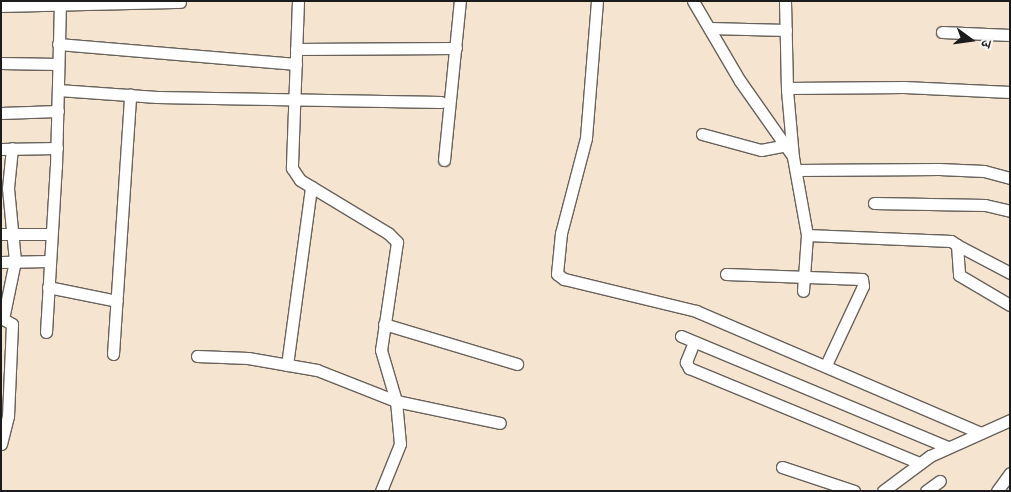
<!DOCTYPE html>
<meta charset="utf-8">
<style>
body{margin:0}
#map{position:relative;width:1011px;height:492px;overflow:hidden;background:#f5e4d0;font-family:"Old Standard TT","Noto Serif Devanagari",serif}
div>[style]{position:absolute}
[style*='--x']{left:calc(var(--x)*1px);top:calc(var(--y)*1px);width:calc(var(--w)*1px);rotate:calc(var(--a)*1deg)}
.roads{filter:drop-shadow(1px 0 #68625b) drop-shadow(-1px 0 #68625b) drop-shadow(0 1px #68625b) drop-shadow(0 -1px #68625b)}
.street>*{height:11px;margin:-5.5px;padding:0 5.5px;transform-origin:5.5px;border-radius:5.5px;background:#fff}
span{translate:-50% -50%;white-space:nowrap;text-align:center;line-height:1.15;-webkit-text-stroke:5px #f6f6f2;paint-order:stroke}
.frame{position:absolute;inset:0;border:2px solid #1c1c1c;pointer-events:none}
.north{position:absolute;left:946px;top:15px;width:50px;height:50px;-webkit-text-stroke:4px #f6f6f2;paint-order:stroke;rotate:104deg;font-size:14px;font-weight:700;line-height:20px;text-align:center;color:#1c1c1c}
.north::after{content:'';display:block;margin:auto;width:18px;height:22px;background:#1c1c1c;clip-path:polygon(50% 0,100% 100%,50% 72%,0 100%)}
</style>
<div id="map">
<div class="roads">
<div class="street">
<div style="--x:298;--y:1;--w:167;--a:92.1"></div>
<div style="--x:292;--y:168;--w:14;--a:56"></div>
<div style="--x:300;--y:180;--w:103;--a:31.1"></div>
<div style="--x:388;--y:233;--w:13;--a:45"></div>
<div style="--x:397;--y:242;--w:109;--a:98.4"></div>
<div style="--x:381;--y:350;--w:53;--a:73.6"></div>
<div style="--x:396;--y:401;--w:43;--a:84.7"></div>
<div style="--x:400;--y:444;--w:51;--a:112"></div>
<div style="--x:597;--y:1;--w:137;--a:94.6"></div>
<div style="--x:586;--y:138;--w:98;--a:104.7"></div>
<div style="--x:561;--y:233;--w:41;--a:95.6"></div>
<div style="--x:557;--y:274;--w:9;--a:36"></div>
<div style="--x:564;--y:279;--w:136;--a:13.6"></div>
<div style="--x:696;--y:311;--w:307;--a:23.2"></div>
<div style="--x:693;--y:1;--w:93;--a:59.6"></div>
<div style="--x:740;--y:81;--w:90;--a:54.9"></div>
<div style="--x:785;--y:1;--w:89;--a:88.7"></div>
<div style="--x:787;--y:90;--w:67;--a:84.9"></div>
<div style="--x:793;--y:157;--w:79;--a:79.8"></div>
<div style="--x:807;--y:235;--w:56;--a:94.1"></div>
<div style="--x:1;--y:6;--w:179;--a:-1.3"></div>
<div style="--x:709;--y:28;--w:77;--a:1.5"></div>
<div style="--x:942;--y:32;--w:68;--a:2.5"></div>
<div style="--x:58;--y:44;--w:239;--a:4.8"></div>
<div style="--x:296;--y:49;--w:160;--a:-0.4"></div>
<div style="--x:1;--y:63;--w:57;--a:1"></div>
<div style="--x:787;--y:88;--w:117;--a:-0.5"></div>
<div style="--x:904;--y:87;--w:106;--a:2.7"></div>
<div style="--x:58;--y:90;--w:99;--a:4"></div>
<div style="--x:157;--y:97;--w:284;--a:1"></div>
<div style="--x:1;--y:113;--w:57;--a:-2"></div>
<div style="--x:702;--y:134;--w:61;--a:15.2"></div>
<div style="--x:761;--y:150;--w:25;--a:-11"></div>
<div style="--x:1;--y:149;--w:56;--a:-1"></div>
<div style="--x:444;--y:160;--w:160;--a:-84.3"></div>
<div style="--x:796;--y:170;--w:143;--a:-0.4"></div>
<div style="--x:939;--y:169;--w:45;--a:2.5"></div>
<div style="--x:984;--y:171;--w:27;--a:15"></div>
<div style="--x:874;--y:203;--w:111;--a:1"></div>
<div style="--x:985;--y:205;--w:26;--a:13"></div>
<div style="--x:1;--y:234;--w:50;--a:0"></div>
<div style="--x:807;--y:235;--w:144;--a:2.4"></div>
<div style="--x:951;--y:241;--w:7;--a:34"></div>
<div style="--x:957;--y:245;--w:30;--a:86"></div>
<div style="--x:959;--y:275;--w:59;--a:30.5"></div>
<div style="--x:957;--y:245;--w:60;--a:27.8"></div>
<div style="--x:1;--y:262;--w:48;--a:-1.2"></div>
<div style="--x:726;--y:274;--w:136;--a:2.1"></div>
<div style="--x:862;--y:279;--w:7;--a:82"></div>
<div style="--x:863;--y:286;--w:87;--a:115.1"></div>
<div style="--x:48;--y:287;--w:70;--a:11.5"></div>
<div style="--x:384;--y:324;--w:139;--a:16.7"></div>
<div style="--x:46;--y:332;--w:166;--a:-86.6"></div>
<div style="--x:56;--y:166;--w:165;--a:-88.6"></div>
<div style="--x:681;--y:336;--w:289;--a:22.6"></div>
<div style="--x:694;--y:342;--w:22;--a:112"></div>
<div style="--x:686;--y:362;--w:7;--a:63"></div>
<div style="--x:689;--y:368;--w:250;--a:22.4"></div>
<div style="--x:113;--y:354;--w:260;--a:-86.2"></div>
<div style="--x:197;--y:356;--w:51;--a:2.2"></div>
<div style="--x:248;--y:358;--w:70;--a:9.9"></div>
<div style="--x:317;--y:370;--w:85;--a:21.4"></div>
<div style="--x:396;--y:401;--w:106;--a:11.9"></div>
<div style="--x:287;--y:365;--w:180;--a:-82.3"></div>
<div style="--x:1;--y:444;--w:29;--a:-76"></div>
<div style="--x:8;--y:416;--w:92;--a:-87.5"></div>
<div style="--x:12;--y:324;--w:10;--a:-151"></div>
<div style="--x:3;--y:319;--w:59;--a:-78.3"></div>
<div style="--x:15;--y:261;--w:73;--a:-95.5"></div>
<div style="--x:8;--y:188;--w:40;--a:-84.3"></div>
<div style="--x:782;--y:467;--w:76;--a:18.4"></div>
<div style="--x:883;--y:491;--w:59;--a:-36.7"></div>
<div style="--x:930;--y:456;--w:88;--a:-24.2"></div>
<div style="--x:926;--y:491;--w:17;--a:-36"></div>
<div style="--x:997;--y:491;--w:22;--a:-54"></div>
</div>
</div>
<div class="frame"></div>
<div class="north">उ</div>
</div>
